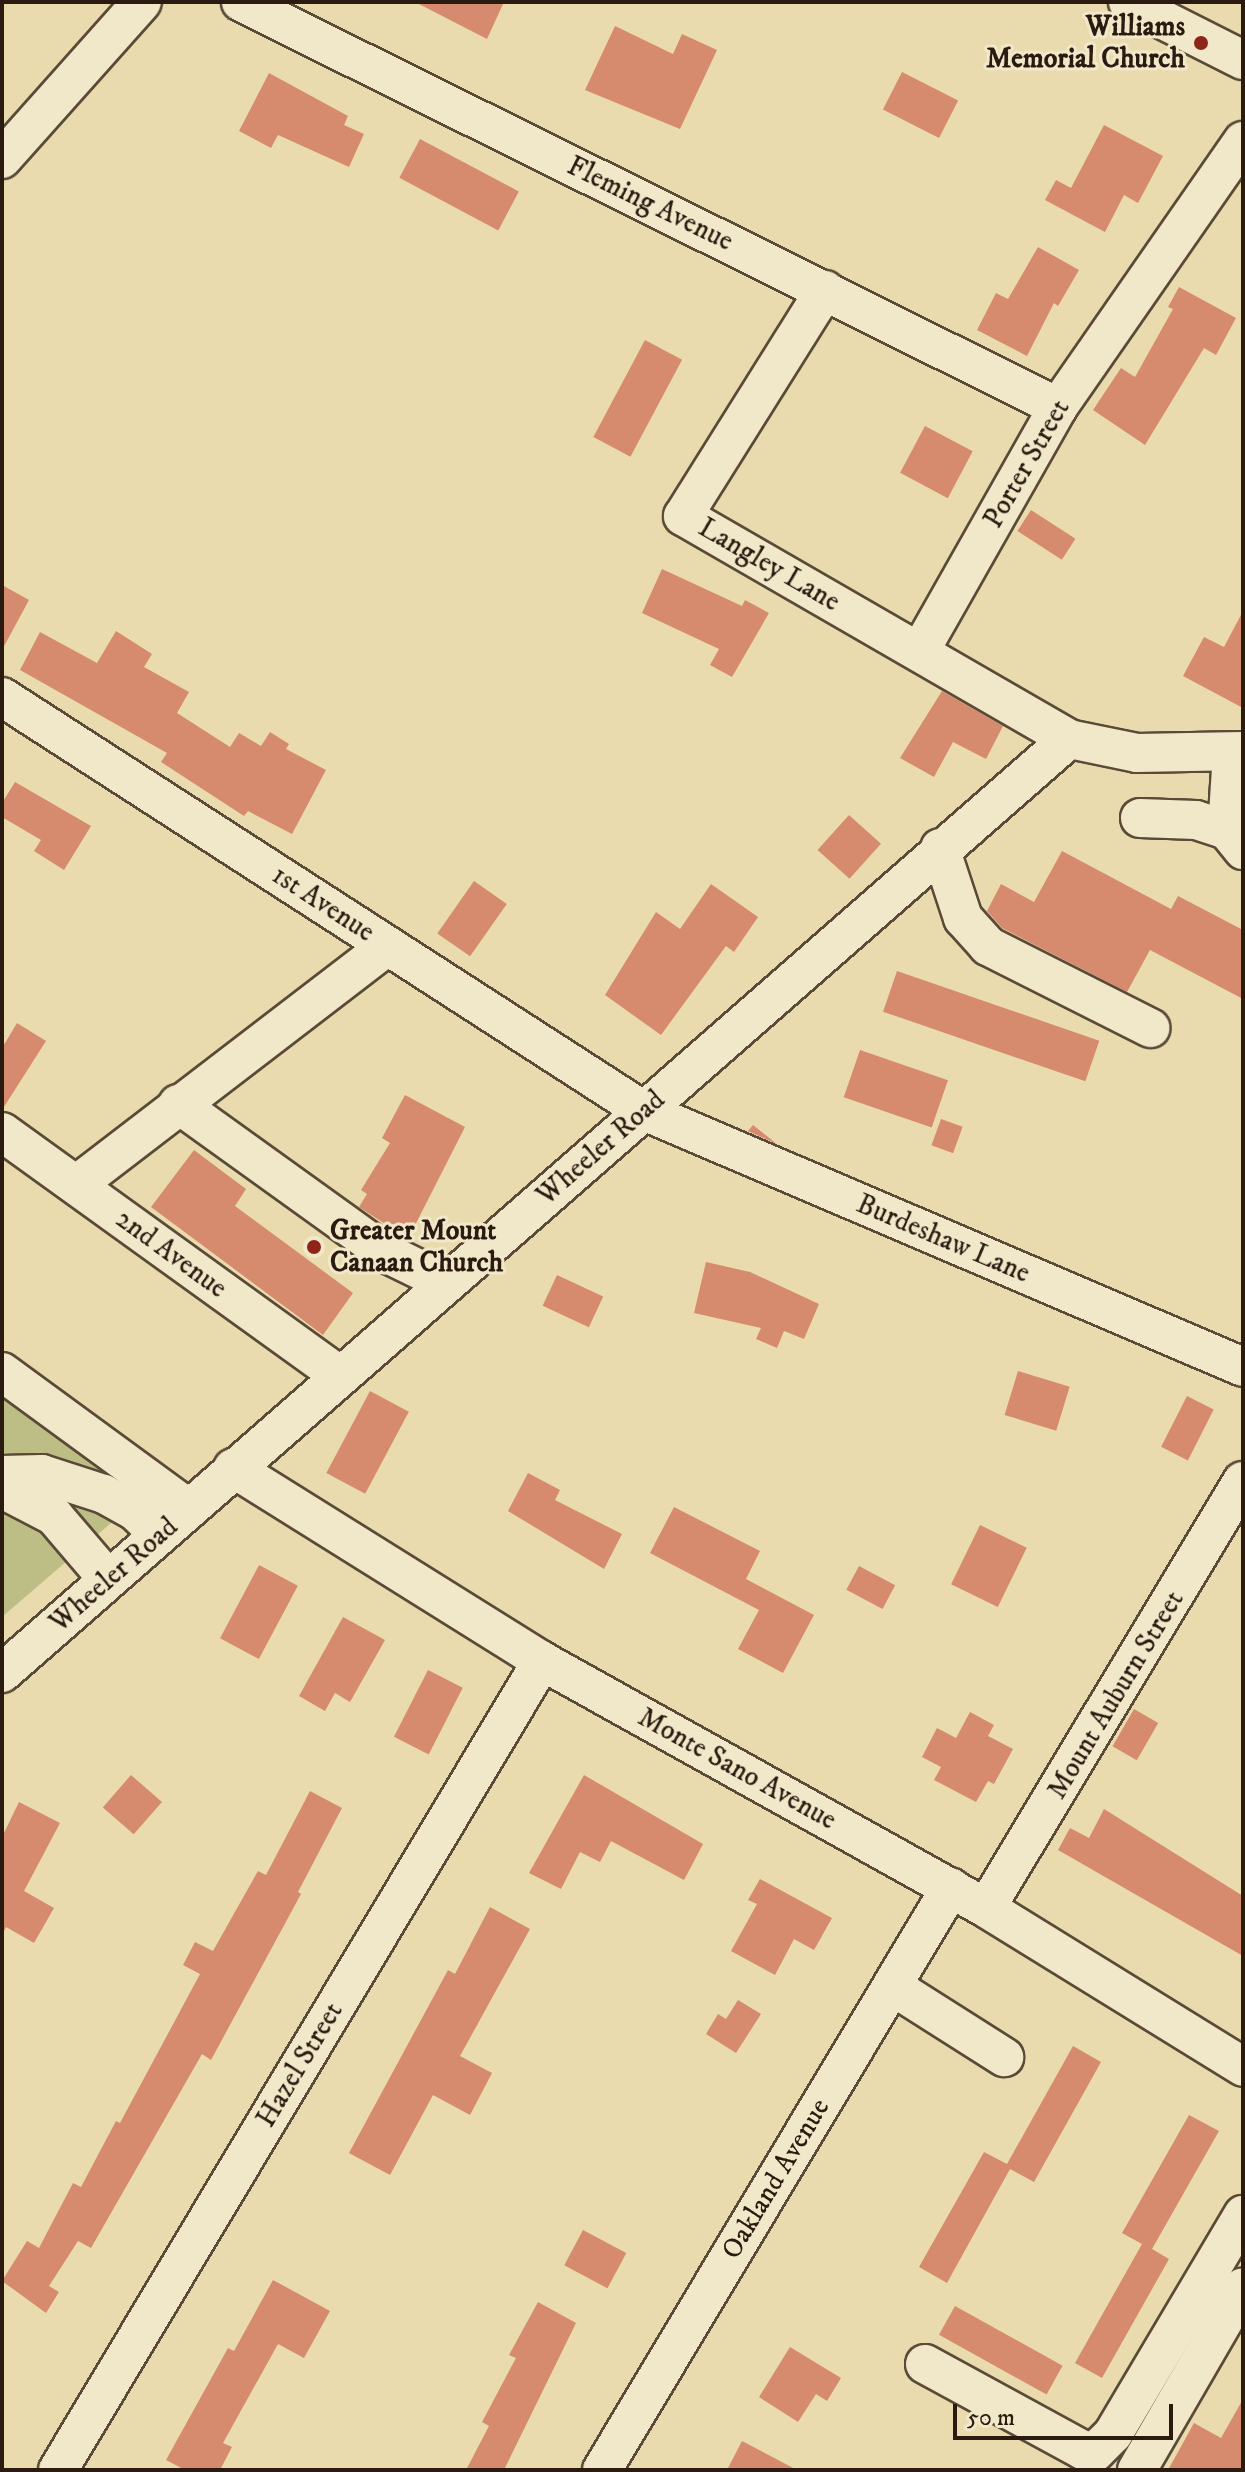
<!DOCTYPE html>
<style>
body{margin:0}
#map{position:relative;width:1245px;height:2472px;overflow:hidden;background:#e9dbad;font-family:"IM FELL DW Pica",serif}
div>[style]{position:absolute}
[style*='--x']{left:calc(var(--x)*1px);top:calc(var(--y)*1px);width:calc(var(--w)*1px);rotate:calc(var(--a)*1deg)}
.green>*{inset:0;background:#bdbe85}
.building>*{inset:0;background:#d68b6f;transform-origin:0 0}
.roads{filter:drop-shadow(2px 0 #5a4a37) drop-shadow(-2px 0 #5a4a37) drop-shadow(0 2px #5a4a37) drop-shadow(0 -2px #5a4a37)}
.minor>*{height:38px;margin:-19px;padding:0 19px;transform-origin:19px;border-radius:19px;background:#f1e8ca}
.dots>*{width:22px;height:22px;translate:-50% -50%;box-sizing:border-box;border:4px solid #f1e8ca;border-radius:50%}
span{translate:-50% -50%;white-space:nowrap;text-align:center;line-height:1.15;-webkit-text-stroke:6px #f1e8ca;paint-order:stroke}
.poi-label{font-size:28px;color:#2a1a10;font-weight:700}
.right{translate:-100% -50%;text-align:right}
.left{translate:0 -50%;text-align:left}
.street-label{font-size:28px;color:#2a1a10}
.frame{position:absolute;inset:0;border:4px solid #2a1a10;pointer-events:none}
.scale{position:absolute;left:953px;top:2404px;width:220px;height:36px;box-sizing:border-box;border:4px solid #2a1a10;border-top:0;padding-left:10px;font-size:24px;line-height:28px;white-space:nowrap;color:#2a1a10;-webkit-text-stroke:6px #f1e8ca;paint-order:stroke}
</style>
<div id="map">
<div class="green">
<div style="clip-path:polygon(2px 1353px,169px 1473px,2px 1617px)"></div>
</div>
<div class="building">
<div style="clip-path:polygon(415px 2px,504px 2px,487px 39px)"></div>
<div style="clip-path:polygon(615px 26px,673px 54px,682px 34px,717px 50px,680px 129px,585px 90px)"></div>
<div style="left:902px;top:72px;width:63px;height:42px;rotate:27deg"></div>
<div style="clip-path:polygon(269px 73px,348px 116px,344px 125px,364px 134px,349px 167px,278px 135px,271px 148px,239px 131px)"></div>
<div style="clip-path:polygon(1104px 125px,1163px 156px,1138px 203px,1124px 195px,1105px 232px,1045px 200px,1056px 180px,1071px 188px)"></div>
<div style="left:420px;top:139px;width:112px;height:44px;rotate:28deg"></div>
<div style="clip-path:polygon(1038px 247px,1079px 270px,1058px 306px,1054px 303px,1027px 356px,977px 330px,996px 293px,1008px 299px)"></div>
<div style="clip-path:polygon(1179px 287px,1236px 318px,1216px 355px,1204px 348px,1145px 445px,1093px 410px,1121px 368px,1135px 377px,1173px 309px,1168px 307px)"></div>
<div style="left:645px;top:340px;width:42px;height:110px;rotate:28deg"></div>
<div style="left:925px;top:426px;width:54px;height:53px;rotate:28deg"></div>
<div style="left:1031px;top:510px;width:53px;height:25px;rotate:33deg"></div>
<div style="clip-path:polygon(662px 569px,742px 606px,745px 600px,769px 613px,732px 677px,710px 665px,719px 649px,642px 613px)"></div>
<div style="clip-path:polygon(2px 585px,29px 600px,2px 650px)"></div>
<div style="clip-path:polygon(1243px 611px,1243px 708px,1183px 676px,1204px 637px,1224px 647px)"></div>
<div style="clip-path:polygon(116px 631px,152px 654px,144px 667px,189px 692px,177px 713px,230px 747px,239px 733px,261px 746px,270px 732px,289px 744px,286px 749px,326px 770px,292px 834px,248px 811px,244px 816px,161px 762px,167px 753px,20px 670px,40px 632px,97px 663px)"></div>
<div style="clip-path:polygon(942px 691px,1003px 726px,986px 759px,953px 742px,934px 777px,900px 758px)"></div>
<div style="clip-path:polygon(15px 782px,91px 826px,64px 870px,34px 851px,41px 840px,2px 817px,2px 803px)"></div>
<div style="left:849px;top:815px;width:43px;height:47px;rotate:42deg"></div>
<div style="clip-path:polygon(1062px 851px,1171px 909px,1178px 896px,1243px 930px,1243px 999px,1150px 950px,1127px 992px,1002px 928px,987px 911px,1001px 884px,1034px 902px)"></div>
<div style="left:474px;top:881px;width:40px;height:64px;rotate:35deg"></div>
<div style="clip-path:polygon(711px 884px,758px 917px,734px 952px,726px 946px,661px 1035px,605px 995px,656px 912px,680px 929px)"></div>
<div style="left:897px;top:971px;width:214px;height:43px;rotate:19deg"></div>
<div style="clip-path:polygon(17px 1023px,46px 1041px,2px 1110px,2px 1048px)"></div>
<div style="left:860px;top:1050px;width:93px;height:50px;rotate:19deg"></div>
<div style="clip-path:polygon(405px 1095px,465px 1127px,408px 1239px,359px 1207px,367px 1194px,361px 1190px,390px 1143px,382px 1138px)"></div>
<div style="left:941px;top:1119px;width:23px;height:28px;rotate:20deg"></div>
<div style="clip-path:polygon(753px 1125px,777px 1144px,748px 1131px)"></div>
<div style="clip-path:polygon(194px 1150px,246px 1189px,235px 1206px,353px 1293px,323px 1335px,151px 1207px)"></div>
<div style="clip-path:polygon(706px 1262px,750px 1272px,819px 1304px,804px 1339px,784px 1331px,777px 1348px,756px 1339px,761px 1328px,694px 1313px)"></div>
<div style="left:557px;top:1275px;width:51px;height:34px;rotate:25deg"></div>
<div style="left:1018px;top:1371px;width:54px;height:46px;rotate:17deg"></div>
<div style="left:370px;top:1391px;width:44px;height:93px;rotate:28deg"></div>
<div style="left:1187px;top:1396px;width:30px;height:57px;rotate:27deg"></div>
<div style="clip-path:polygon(528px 1473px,560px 1490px,555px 1500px,622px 1534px,604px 1569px,508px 1511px)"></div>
<div style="clip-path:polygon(674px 1507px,760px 1551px,746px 1579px,814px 1615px,783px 1673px,738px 1649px,759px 1610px,650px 1553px)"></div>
<div style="left:980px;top:1525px;width:52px;height:66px;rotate:26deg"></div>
<div style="left:259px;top:1565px;width:44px;height:83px;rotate:28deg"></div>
<div style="left:859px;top:1566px;width:41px;height:27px;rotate:28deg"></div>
<div style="clip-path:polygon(343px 1617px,385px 1640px,350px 1702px,335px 1693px,325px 1711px,299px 1696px)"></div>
<div style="left:428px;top:1670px;width:39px;height:75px;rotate:27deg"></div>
<div style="left:1134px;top:1709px;width:28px;height:43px;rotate:30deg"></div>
<div style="clip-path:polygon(970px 1712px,994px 1725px,988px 1736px,1013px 1749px,994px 1784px,988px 1781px,976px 1802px,934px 1780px,941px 1767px,922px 1757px,937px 1728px,956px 1738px)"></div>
<div style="left:131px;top:1775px;width:41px;height:43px;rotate:41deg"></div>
<div style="clip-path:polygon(584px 1775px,703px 1844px,684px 1880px,611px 1841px,600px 1862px,580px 1852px,561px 1889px,529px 1873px)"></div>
<div style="clip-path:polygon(310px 1791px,342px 1808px,298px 1892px,301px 1894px,211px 2060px,202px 2054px,91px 2248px,78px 2241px,49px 2286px,59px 2292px,46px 2313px,2px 2281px,27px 2241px,39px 2248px,73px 2183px,81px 2187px,116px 2121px,120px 2123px,200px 1974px,183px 1965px,195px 1942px,213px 1951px,258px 1871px,266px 1875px)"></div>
<div style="clip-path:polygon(19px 1802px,60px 1823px,24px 1891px,54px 1908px,34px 1943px,6px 1927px,2px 1935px,2px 1837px)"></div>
<div style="clip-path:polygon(1104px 1809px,1243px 1896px,1243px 1956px,1058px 1850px,1070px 1828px,1089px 1838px)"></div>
<div style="clip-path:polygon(760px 1879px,832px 1918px,814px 1950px,794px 1939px,775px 1975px,731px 1951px,757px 1904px,748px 1900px)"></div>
<div style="clip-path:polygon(490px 1907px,530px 1929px,460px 2056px,492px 2073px,470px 2115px,433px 2095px,390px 2175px,349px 2153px,448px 1970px,455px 1974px)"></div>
<div style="clip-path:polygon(738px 2000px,761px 2014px,736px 2053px,706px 2034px,718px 2014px,726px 2019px)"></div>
<div style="clip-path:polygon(1073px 2046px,1101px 2062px,1034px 2182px,1010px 2169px,947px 2283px,919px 2267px,984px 2152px,1007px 2164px)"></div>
<div style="clip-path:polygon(1189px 2115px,1219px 2131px,1152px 2249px,1169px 2259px,1102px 2378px,1075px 2363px,1142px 2244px,1122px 2233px)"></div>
<div style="left:583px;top:2230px;width:49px;height:40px;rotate:28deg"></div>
<div style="clip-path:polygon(273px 2280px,330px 2311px,304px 2358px,278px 2344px,223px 2443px,232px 2447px,220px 2470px,185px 2470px,166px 2460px,228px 2348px,234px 2351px)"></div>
<div style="clip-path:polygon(538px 2302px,576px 2323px,504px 2470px,466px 2470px,489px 2426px,482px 2422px,516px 2358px,509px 2355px)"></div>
<div style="left:955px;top:2306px;width:123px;height:33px;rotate:29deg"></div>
<div style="clip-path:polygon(790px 2347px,841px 2378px,827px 2401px,816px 2394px,798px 2422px,759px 2397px)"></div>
<div style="clip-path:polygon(1243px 2399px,1243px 2470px,1168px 2470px,1194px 2423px,1221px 2438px)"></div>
<div style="clip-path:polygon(742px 2441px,797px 2470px,727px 2470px)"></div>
</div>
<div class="roads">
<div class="minor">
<div style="--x:241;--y:2;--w:912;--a:26.37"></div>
<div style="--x:1128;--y:2;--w:129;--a:26.8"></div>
<div style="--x:2;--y:159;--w:210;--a:-48.3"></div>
<div style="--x:825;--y:290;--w:267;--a:122.1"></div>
<div style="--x:683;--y:516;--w:446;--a:30"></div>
<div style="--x:1069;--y:739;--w:69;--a:11.6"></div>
<div style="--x:1137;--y:753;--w:106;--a:-1.1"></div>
<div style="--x:920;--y:651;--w:280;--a:-60.5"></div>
<div style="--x:1058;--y:407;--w:324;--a:-55.2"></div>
<div style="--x:2;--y:697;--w:764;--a:32.82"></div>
<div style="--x:644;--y:1111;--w:651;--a:23.14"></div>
<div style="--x:1232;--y:753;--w:77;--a:93.7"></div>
<div style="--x:1227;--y:830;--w:26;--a:51"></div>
<div style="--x:1140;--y:818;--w:56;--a:2"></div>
<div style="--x:1196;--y:820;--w:33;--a:18"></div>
<div style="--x:940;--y:848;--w:74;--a:71.8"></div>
<div style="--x:963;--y:918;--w:38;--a:48"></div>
<div style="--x:988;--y:946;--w:182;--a:26.8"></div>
<div style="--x:178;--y:1104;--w:254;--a:35.7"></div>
<div style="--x:384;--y:1252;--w:70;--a:26.2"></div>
<div style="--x:2;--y:1132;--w:417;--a:35.8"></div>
<div style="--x:76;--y:1185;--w:393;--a:-37.5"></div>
<div style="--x:2;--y:1372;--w:232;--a:36.2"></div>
<div style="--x:233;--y:1468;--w:364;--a:32"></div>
<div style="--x:542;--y:1661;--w:508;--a:29.09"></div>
<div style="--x:986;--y:1908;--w:302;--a:31.7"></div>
<div style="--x:2;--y:1475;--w:40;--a:-1.4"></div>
<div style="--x:42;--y:1474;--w:65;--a:17.9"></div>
<div style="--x:104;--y:1494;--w:35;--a:29"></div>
<div style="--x:135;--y:1511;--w:33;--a:44"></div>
<div style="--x:2;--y:1489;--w:59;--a:27.4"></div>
<div style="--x:54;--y:1516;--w:82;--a:49.5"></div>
<div style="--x:2;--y:1673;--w:1418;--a:-41.2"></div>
<div style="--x:986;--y:1908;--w:498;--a:-59"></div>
<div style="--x:892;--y:1986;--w:133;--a:32.4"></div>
<div style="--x:925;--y:2364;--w:180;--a:28.6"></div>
<div style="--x:1083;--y:2450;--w:12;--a:9"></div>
<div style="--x:1095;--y:2452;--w:25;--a:-45"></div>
<div style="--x:1113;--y:2434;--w:255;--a:-59.3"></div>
<div style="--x:58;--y:2470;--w:943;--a:-59.11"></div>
<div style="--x:602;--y:2470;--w:679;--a:-59.09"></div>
<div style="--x:1137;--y:2470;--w:211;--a:-59.9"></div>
</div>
</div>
<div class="dots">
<div style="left:1201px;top:43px;background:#8f2418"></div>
<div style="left:314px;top:1247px;background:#8f2418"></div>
</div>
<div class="poi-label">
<span class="right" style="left:1185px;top:43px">Williams<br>Memorial Church</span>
<span class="left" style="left:330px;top:1247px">Greater Mount<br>Canaan Church</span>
</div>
<div class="street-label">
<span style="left:650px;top:204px;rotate:26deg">Fleming Avenue</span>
<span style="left:1027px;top:464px;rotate:-60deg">Porter Street</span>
<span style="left:769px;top:565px;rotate:30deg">Langley Lane</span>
<span style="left:323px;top:904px;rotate:33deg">1st Avenue</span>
<span style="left:601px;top:1148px;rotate:-41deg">Wheeler Road</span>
<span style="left:943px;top:1239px;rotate:23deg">Burdeshaw Lane</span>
<span style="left:171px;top:1254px;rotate:36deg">2nd Avenue</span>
<span style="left:114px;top:1575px;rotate:-41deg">Wheeler Road</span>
<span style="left:1116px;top:1695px;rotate:-59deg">Mount Auburn Street</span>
<span style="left:737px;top:1769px;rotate:29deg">Monte Sano Avenue</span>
<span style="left:300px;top:2065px;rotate:-59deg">Hazel Street</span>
<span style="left:776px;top:2179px;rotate:-59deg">Oakland Avenue</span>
</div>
<div class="frame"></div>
<div class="scale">50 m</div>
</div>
